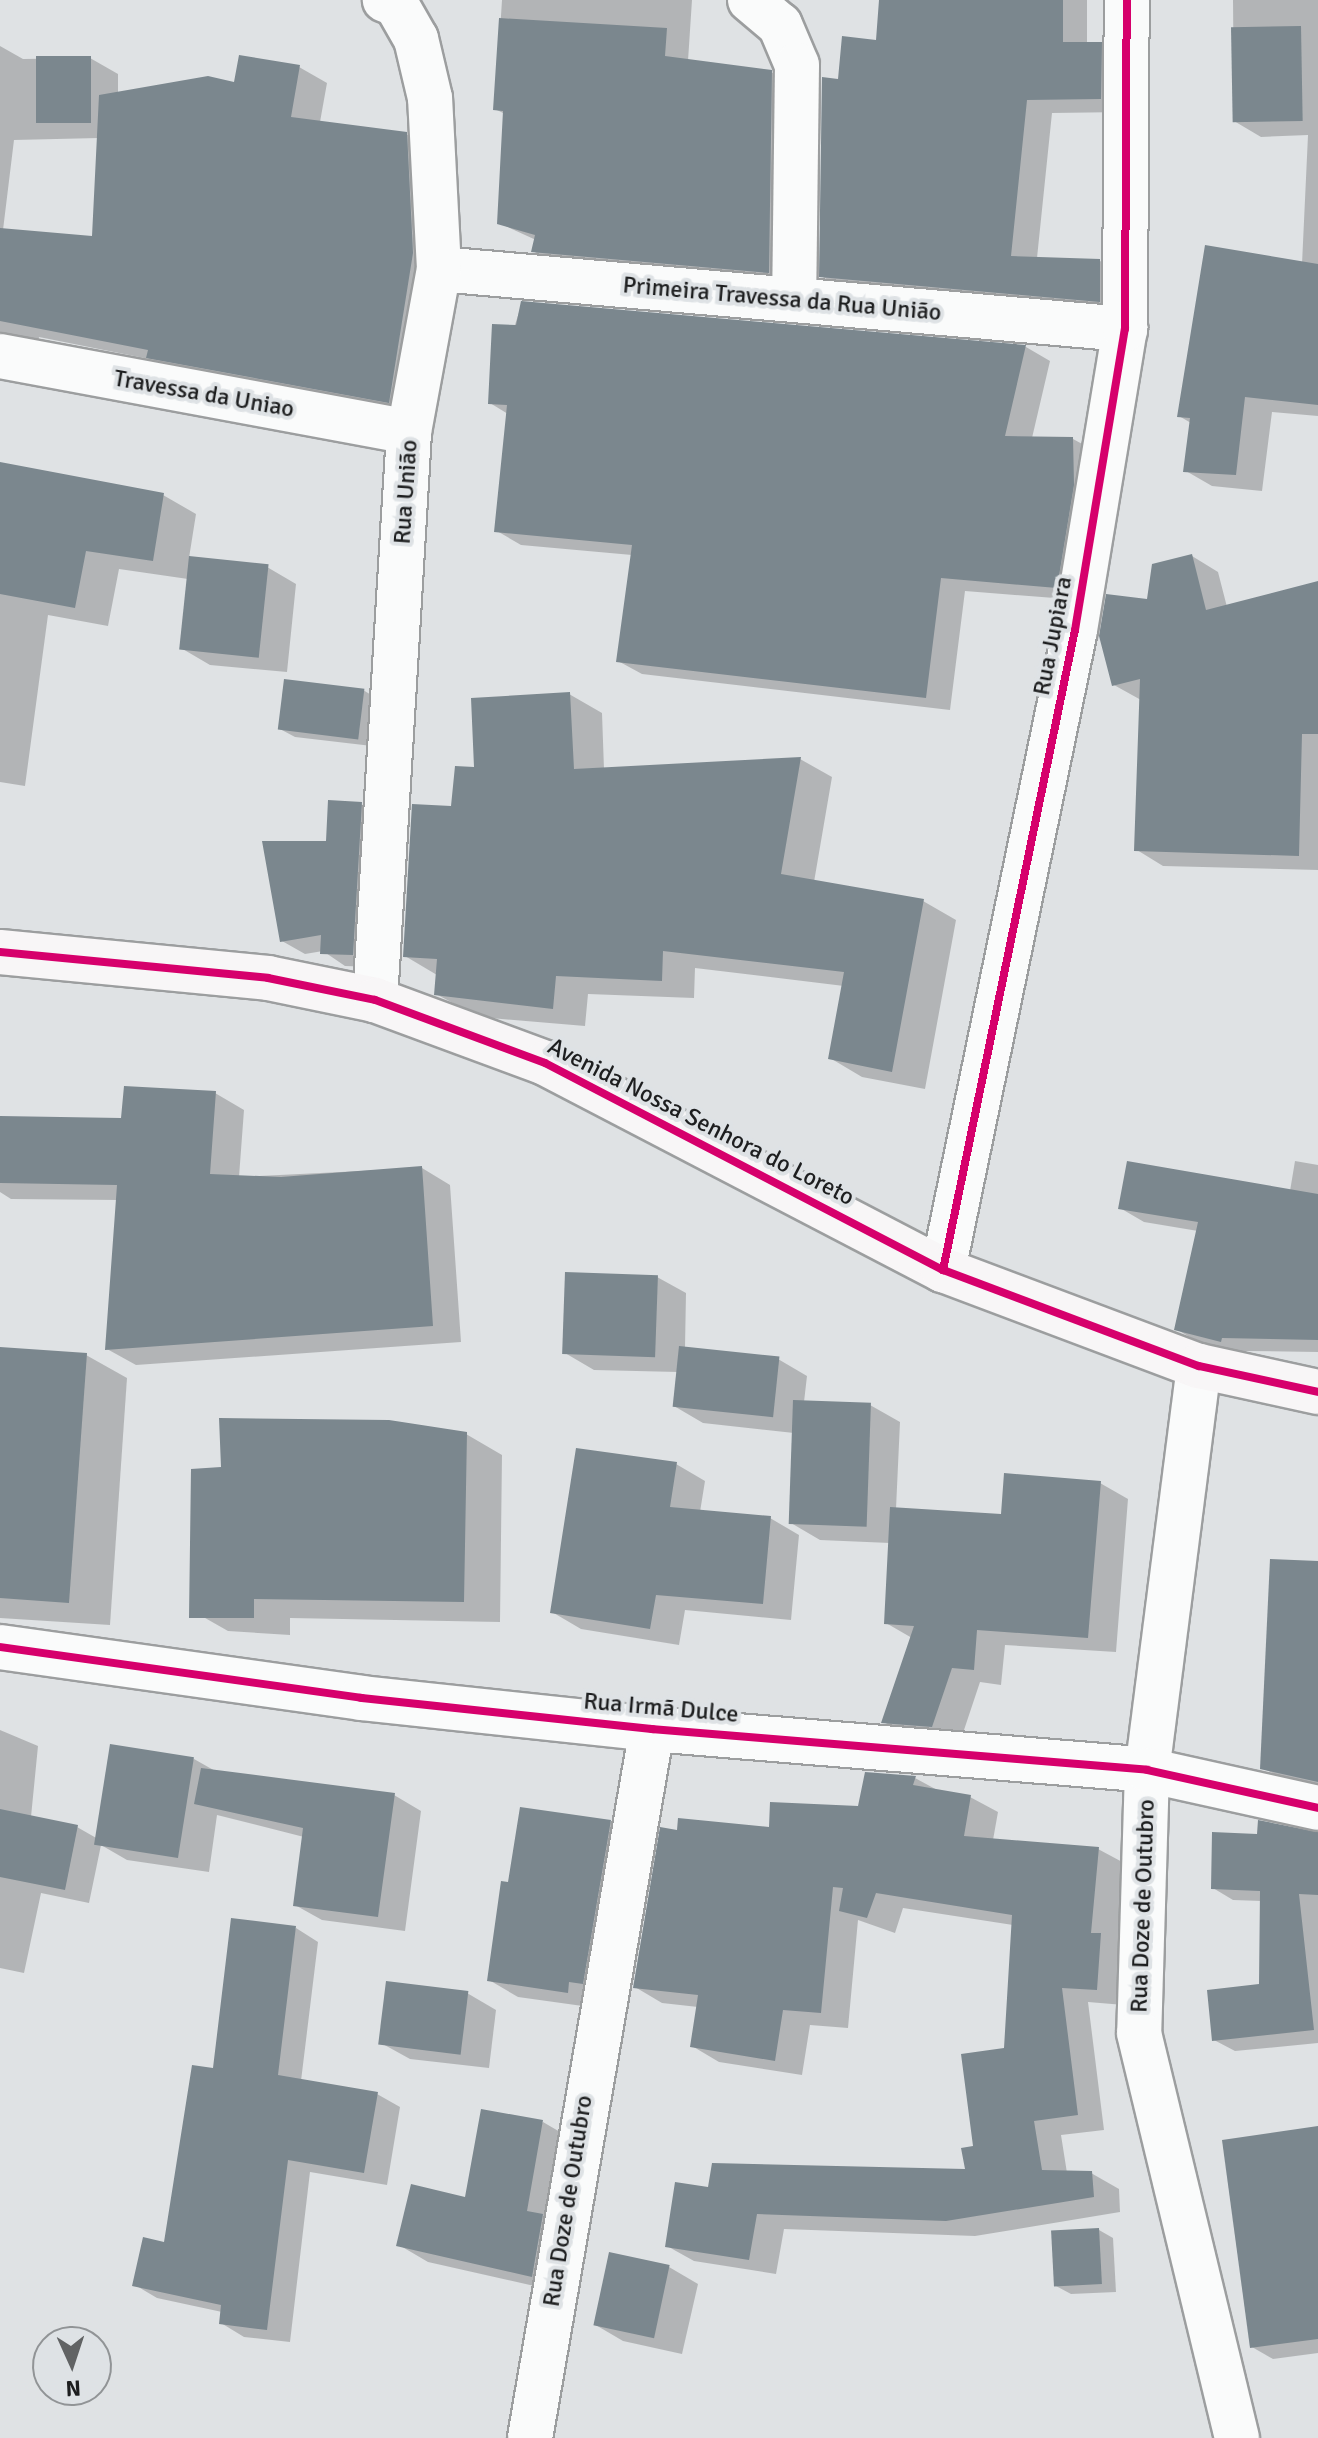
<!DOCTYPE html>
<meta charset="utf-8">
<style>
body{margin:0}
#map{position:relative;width:1318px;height:2438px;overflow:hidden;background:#dfe2e4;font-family:Signika,sans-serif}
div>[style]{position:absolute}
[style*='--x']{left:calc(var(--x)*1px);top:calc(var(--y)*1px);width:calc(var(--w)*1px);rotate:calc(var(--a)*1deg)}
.shadow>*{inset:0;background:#0003}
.building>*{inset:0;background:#7b878e;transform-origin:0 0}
.roads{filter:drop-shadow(2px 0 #9c9e9f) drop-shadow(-2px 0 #9c9e9f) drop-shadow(0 2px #9c9e9f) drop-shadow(0 -2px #9c9e9f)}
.street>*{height:44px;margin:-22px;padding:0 22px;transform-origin:22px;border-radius:22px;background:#fafbfb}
.secondary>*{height:44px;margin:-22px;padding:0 22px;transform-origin:22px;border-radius:22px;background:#f8f6f7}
.cycleway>*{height:8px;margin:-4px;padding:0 4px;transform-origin:4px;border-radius:4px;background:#d6006c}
span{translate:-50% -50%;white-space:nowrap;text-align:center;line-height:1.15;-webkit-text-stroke:8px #dee2e5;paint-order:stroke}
.street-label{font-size:24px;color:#1d1e1f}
.north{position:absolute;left:32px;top:2326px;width:80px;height:80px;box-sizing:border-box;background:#dee2e5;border:2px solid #919496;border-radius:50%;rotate:177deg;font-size:22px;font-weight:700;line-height:32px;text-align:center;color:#1d1e1f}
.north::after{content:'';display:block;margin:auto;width:28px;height:36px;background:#616364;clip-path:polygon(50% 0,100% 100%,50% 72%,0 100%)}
</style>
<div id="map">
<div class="shadow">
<div style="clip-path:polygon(502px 0,692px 0,688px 61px,771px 72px,795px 86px,792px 285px,556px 264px,533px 251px,536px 240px,499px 223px,505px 114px,495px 109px)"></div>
<div style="clip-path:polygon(881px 0,1087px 0,1087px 44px,1101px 44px,1126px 58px,1126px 112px,1052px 113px,1037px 258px,1100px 261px,1125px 275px,1124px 315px,846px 290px,821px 276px,839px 81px,878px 42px)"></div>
<div style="clip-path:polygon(1233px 0,1318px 0,1318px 416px,1272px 412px,1262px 491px,1212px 486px,1186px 471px,1191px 423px,1179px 416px,1302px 264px,1308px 135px,1261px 137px,1234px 121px)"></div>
<div style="clip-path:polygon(evenodd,0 46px,23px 59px,90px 58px,118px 74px,118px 94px,236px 85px,299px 67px,327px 83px,320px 122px,406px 134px,434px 150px,416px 417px,176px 373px,154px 360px,39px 337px,38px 343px,0 340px,0 46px,99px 138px,93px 238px,3px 230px,14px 140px,99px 138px)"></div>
<div style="clip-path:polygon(522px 303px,1026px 347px,1050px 361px,1032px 438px,1073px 439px,1097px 452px,1080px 600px,965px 591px,950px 710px,642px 674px,618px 661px,632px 555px,521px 545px,497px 531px,508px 414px,490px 403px)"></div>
<div style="clip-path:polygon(0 464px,163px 495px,196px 514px,189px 558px,267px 567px,296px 584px,287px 672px,210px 665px,181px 648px,188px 579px,119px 569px,108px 626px,48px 615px,25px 786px,0 782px)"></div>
<div style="clip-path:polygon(1192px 556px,1218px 572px,1227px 607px,1318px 583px,1318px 870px,1163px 866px,1137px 850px,1141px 700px,1114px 685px,1148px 601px)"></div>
<div style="clip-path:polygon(363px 690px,378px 699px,372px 746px,295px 737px,280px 729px)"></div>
<div style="clip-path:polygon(569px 694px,602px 713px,604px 769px,800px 759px,832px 777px,814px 882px,923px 901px,956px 920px,925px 1089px,862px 1077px,830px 1058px,844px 986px,695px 968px,694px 998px,588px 994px,585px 1026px,479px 1017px,436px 994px,437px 975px,405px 956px,453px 808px,477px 770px)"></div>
<div style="clip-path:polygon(361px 804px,384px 817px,375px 967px,345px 966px,323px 951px,305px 954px,282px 941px,328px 843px)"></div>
<div style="clip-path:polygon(215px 1093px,244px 1110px,239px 1177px,422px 1168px,450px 1185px,461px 1342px,136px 1365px,107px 1349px,118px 1200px,11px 1199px,0 1192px,0 1118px,123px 1120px)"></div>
<div style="clip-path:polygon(1295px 1161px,1318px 1165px,1318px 1352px,1246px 1351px,1245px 1355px,1200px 1343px,1176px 1329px,1198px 1231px,1144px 1222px,1120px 1208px,1290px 1191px)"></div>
<div style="clip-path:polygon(657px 1277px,686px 1293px,685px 1348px,778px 1359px,807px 1376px,804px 1402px,870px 1405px,900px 1422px,896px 1509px,1003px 1516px,1100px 1483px,1128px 1499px,1116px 1652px,1005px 1645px,1001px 1685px,980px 1682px,960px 1742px,911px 1738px,884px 1722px,912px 1638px,886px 1623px,890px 1543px,820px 1540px,791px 1523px,794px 1433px,703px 1423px,674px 1406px,678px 1372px,594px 1370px,565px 1353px)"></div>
<div style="clip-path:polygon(0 1349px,86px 1355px,127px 1378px,110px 1625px,0 1618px)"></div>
<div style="clip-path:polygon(466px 1434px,502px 1455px,500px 1622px,290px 1618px,290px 1635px,228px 1631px,191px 1610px)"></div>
<div style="clip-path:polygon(676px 1464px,705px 1481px,700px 1512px,770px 1518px,799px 1535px,791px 1620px,685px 1610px,679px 1645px,581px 1629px,552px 1612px)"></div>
<div style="clip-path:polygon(1318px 1563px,1318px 1795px,1262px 1768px)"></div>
<div style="clip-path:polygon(0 1730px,38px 1746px,31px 1817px,77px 1827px,98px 1839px,194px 1759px,217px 1772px,394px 1795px,421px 1811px,405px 1931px,322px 1920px,295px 1905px,304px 1837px,217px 1815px,209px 1872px,127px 1860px,101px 1845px,89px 1903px,41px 1893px,24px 1973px,0 1968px)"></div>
<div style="clip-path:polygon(915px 1778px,939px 1791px,970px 1797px,998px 1812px,993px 1840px,1098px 1849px,1126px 1864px,1118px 1945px,1128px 1951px,1124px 2005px,1088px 2002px,1104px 2130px,1061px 2135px,1067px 2173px,1091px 2173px,1119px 2189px,1120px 2212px,975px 2236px,784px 2229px,776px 2274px,694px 2261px,667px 2246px,710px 2190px,967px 2171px,1006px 2050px,1013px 1925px,903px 1908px,895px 1933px,858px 1920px,848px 2028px,810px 2025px,802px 2075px,719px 2062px,692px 2046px,698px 2007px,662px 2003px,635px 1987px,678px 1832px,771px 1829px,859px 1808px)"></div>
<div style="clip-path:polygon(610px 1822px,639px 1839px,597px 2008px,518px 1997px,489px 1980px,510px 1884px)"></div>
<div style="clip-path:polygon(1318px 1833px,1318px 2043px,1235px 2051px,1214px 2040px,1261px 1986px,1262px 1901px,1233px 1900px,1213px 1888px,1259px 1836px)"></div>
<div style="clip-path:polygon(296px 1928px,318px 1942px,301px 2081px,377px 2094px,400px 2107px,387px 2185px,310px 2172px,290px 2342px,244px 2337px,221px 2323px,222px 2312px,157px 2298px,135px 2285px,166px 2244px,214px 2070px)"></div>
<div style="clip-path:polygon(467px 1993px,496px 2010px,489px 2068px,410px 2059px,381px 2043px)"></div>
<div style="clip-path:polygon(543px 2122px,572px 2139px,561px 2292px,428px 2262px,399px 2245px,467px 2199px)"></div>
<div style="clip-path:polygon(1318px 2129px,1318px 2353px,1273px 2359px,1252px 2347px)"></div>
<div style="clip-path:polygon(1099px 2230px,1113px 2238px,1116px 2292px,1071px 2294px,1056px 2286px)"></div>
<div style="clip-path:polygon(669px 2267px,698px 2284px,682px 2354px,623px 2341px,594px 2324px)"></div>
</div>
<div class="building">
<div style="clip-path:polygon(879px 0,1063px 0,1063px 42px,1102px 42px,1101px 99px,1027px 100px,1011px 256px,1100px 259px,1100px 302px,819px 277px,822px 77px,838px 79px,842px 36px,876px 40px)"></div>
<div style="clip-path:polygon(499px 18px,667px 28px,665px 56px,772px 70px,769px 273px,531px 252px,535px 235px,497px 224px,503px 111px,493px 110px)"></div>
<div style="left:1301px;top:26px;width:95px;height:70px;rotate:89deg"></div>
<div style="clip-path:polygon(239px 55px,300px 65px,291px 117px,407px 132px,413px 253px,389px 403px,146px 358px,148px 350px,0 321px,0 228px,92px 236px,99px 95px,208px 76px,234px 82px)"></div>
<div style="left:91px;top:56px;width:67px;height:55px;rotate:90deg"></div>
<div style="clip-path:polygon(1205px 245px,1318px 264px,1318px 405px,1245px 397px,1236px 475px,1183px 472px,1190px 418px,1177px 417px)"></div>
<div style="clip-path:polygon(521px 301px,1026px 345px,1005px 436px,1073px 437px,1074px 485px,1057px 588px,941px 578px,926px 698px,616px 662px,632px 545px,494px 532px,507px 405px,488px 404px,492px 324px,516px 325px)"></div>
<div style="clip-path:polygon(0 462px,164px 493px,153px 561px,86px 551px,75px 608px,0 594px)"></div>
<div style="clip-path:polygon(1192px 554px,1206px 610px,1318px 581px,1318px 734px,1302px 734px,1299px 856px,1134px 851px,1140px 679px,1112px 686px,1099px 636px,1106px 594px,1147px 599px,1152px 564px)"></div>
<div style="left:189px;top:556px;width:80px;height:94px;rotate:6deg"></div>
<div style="left:284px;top:679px;width:81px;height:51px;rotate:7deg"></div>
<div style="clip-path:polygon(570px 692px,574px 769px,801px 757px,781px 874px,924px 899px,892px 1072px,828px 1059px,844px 972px,663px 951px,662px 981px,556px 976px,553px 1009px,434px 995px,437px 959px,403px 957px,412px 804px,451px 806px,455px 766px,474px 767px,471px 698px)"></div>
<div style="clip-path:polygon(328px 800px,362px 802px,353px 955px,320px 954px,321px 935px,280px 942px,262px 841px,326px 841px)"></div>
<div style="clip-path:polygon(124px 1086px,216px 1091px,210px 1174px,281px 1177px,422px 1166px,433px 1326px,105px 1350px,117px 1185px,0 1183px,0 1116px,121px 1118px)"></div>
<div style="clip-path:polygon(1127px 1161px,1318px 1194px,1318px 1340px,1222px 1338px,1221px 1342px,1174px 1330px,1198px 1222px,1118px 1209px)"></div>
<div style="left:565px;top:1272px;width:93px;height:82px;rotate:2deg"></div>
<div style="left:679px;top:1346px;width:101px;height:61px;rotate:6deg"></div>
<div style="clip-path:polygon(0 1347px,87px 1353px,69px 1603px,0 1598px)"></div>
<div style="left:793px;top:1400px;width:78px;height:124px;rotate:2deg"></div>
<div style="clip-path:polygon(219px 1418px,389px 1420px,467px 1432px,464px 1602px,254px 1599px,254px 1618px,189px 1618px,191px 1469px,221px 1467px)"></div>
<div style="clip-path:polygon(576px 1448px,677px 1462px,670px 1507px,771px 1516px,763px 1604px,656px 1595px,650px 1629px,550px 1613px)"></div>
<div style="clip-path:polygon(1004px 1473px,1101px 1481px,1088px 1638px,977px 1630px,974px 1670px,952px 1668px,932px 1727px,881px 1723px,914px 1626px,884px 1624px,890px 1507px,1001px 1514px)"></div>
<div style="clip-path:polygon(1270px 1559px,1318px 1561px,1318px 1782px,1260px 1769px)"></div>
<div style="left:110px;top:1744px;width:85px;height:102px;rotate:9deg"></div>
<div style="clip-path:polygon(201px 1768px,395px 1793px,378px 1917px,293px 1906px,303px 1828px,194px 1804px)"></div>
<div style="clip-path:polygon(865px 1772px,916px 1776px,913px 1785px,971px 1795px,964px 1836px,1099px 1847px,1091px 1933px,1101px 1933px,1097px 1990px,1062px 1988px,1078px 2115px,1034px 2121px,1042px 2170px,1092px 2171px,1094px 2197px,946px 2221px,757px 2214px,749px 2260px,665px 2247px,675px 2182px,708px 2187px,712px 2163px,965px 2169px,961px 2148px,973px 2146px,961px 2054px,1004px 2048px,1012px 1915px,876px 1893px,867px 1918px,839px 1911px,843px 1888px,833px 1887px,821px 2013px,783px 2010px,775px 2061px,690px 2047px,698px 1995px,633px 1988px,660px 1827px,677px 1830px,678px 1818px,769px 1827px,770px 1802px,858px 1806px)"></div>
<div style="clip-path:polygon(520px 1807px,611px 1820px,583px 1984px,569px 1982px,568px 1993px,487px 1981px,501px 1881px,508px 1882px)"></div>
<div style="clip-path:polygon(0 1809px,78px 1825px,65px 1890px,0 1877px)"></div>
<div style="clip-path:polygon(1258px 1820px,1318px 1832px,1318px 1895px,1299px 1894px,1314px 2030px,1212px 2041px,1207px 1990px,1259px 1984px,1260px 1891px,1211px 1889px,1212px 1832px,1257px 1834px)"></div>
<div style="clip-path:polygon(231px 1918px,296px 1926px,278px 2075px,378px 2092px,364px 2173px,288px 2160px,267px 2330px,219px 2324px,221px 2305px,132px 2286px,143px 2237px,164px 2242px,192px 2065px,213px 2068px)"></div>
<div style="left:386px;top:1981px;width:83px;height:64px;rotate:7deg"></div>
<div style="clip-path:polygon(481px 2109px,543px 2120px,527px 2211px,543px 2214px,532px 2277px,396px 2246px,411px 2184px,465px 2197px)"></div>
<div style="clip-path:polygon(1318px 2126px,1318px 2339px,1250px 2348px,1222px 2140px)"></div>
<div style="left:1099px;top:2228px;width:56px;height:48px;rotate:87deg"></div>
<div style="left:609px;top:2252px;width:62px;height:75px;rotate:12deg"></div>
</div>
<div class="roads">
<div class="street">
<div style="--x:750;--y:0;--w:39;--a:40"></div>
<div style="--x:780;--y:25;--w:43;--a:67"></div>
<div style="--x:797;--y:65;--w:234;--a:90.7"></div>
<div style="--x:439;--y:269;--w:689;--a:5"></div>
<div style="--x:0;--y:356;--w:416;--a:10.5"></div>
<div style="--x:375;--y:1000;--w:569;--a:-86.57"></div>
<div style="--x:409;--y:432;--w:166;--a:-79.6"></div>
<div style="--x:439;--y:269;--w:171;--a:-93"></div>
<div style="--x:430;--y:98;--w:61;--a:-103.3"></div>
<div style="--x:416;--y:39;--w:40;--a:-119.7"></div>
<div style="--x:396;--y:4;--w:12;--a:-160"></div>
<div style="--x:943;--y:1270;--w:653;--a:-78.35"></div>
<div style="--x:1075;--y:630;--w:305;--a:-80.6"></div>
<div style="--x:1125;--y:329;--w:329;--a:-89.7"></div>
<div style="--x:1199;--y:1366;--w:407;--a:97.3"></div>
<div style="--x:1147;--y:1770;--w:263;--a:91.7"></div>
<div style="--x:1139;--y:2033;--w:417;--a:76.4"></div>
<div style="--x:0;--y:1647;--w:365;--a:8"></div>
<div style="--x:361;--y:1698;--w:293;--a:6.1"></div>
<div style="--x:652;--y:1729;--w:497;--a:4.7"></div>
<div style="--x:1147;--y:1770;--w:175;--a:12.5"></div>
<div style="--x:530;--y:2438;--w:719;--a:-80.24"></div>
</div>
<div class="secondary">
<div style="--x:0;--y:952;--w:269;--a:5.5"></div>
<div style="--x:268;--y:978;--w:109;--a:11.6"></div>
<div style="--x:375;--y:1000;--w:181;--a:20.3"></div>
<div style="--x:545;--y:1063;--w:449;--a:27.5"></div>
<div style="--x:943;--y:1270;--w:273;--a:20.6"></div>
<div style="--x:1199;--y:1366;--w:122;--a:12.3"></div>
</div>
</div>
<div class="cycleway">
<div style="--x:0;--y:952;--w:269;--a:5.5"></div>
<div style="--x:268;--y:978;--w:109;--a:11.6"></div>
<div style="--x:375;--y:1000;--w:181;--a:20.3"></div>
<div style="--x:545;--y:1063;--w:449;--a:27.5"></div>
<div style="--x:943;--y:1270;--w:273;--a:20.6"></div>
<div style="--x:1199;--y:1366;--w:122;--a:12.3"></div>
<div style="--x:943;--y:1270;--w:653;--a:-78.35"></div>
<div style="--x:1075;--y:630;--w:305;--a:-80.6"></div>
<div style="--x:1125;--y:329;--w:329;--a:-89.7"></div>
<div style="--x:0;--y:1647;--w:365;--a:8"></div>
<div style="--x:361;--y:1698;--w:293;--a:6.1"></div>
<div style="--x:652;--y:1729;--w:497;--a:4.7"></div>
<div style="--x:1147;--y:1770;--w:175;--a:12.5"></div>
</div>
<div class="street-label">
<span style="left:782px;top:299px;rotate:5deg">Primeira Travessa da Rua União</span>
<span style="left:204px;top:394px;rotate:10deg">Travessa da Uniao</span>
<span style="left:406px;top:492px;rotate:-86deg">Rua União</span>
<span style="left:1053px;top:636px;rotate:-79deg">Rua Jupiara</span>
<span style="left:701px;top:1122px;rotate:27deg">Avenida Nossa Senhora do Loreto</span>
<span style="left:661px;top:1708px;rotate:5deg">Rua Irmã Dulce</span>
<span style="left:1143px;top:1906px;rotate:-88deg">Rua Doze de Outubro</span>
<span style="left:568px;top:2201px;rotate:-81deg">Rua Doze de Outubro</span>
</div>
<div class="north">N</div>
</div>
